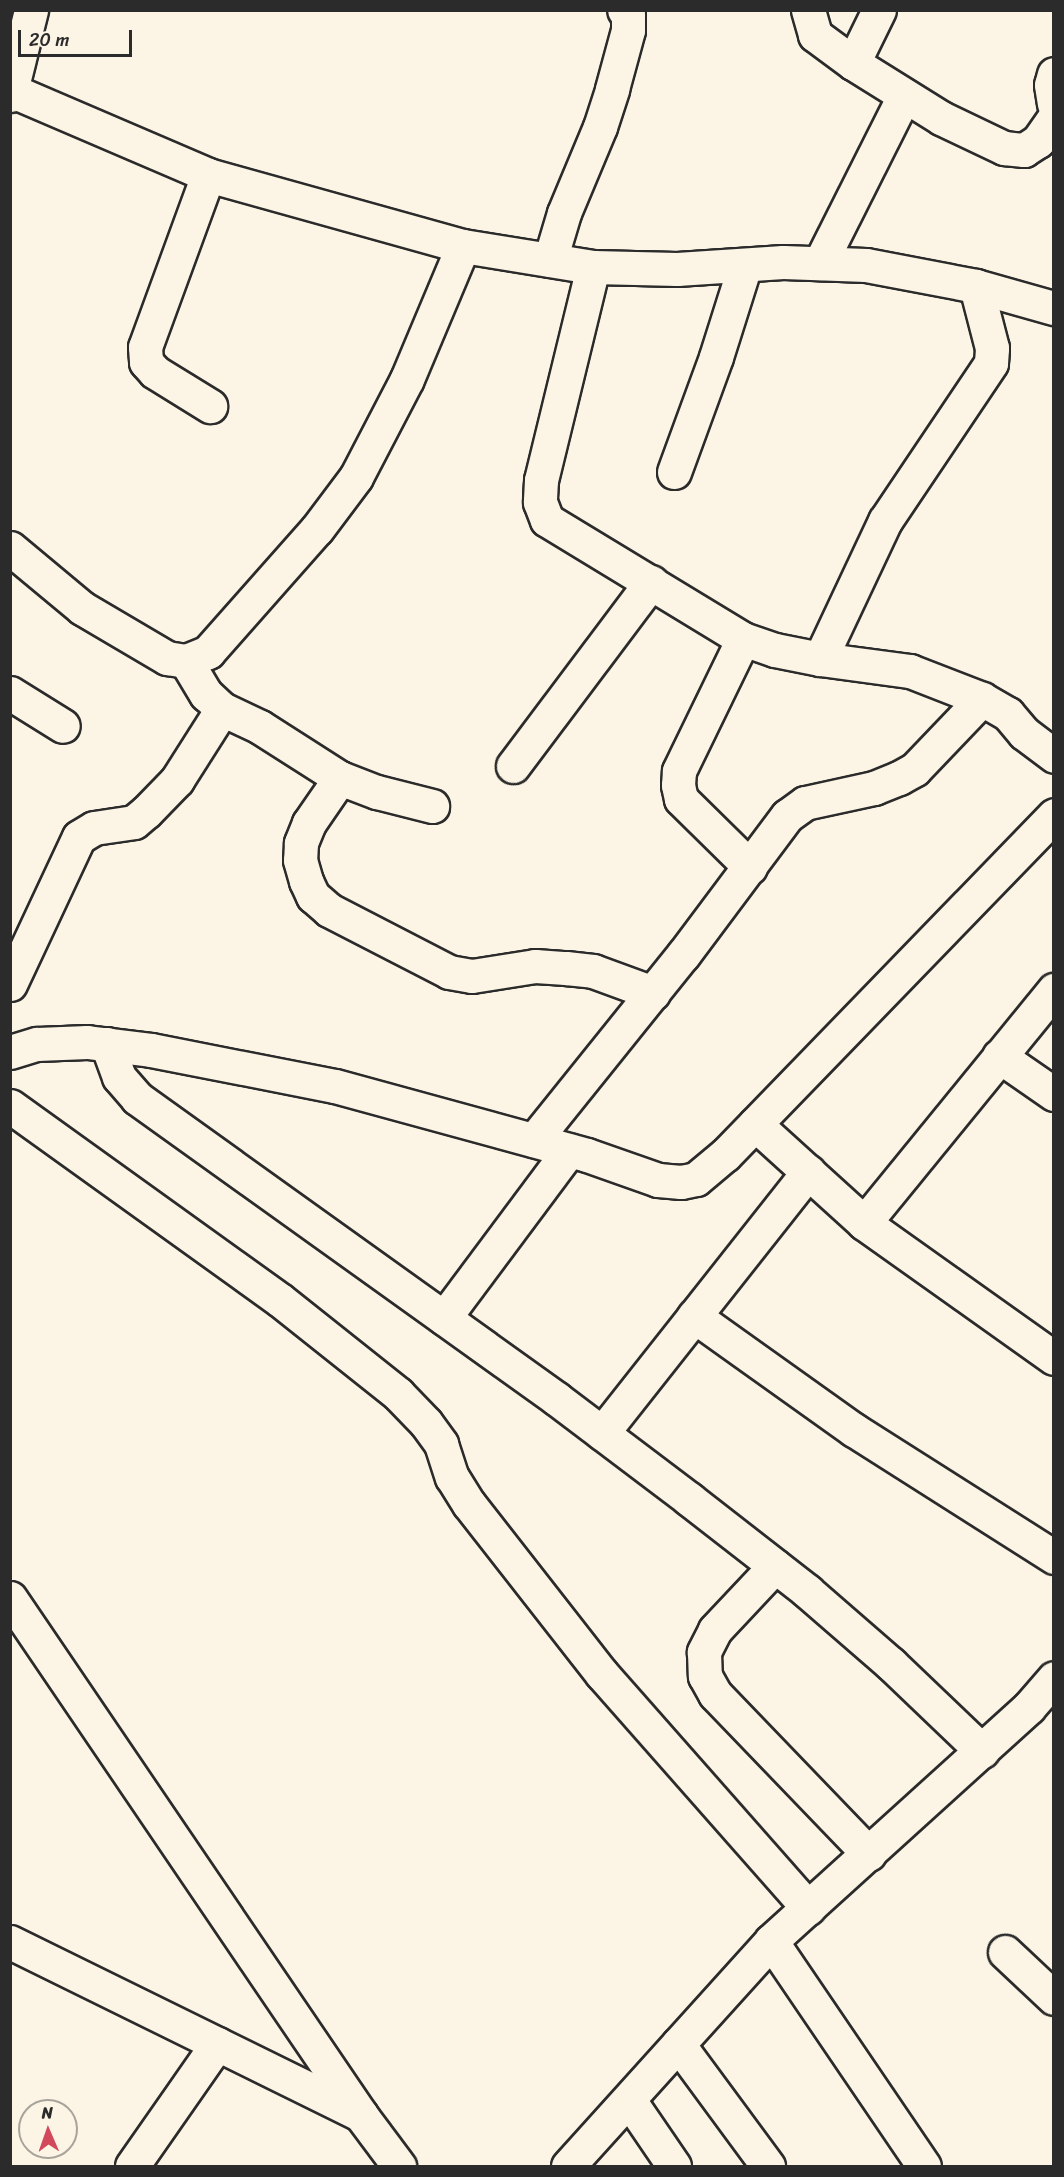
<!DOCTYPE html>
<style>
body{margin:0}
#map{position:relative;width:1064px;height:2177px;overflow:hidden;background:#fcf5e5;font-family:Sriracha,sans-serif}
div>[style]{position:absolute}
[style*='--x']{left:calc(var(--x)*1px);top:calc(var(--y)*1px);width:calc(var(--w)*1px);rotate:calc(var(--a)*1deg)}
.roads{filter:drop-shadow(2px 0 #2b2b2b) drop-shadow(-2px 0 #2b2b2b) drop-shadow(0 2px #2b2b2b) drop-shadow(0 -2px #2b2b2b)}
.minor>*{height:33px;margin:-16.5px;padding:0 16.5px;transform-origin:16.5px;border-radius:16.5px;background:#fcf5e5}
span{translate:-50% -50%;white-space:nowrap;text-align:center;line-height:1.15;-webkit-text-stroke:4.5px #fcf5e5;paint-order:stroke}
.frame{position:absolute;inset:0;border:12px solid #2b2b2b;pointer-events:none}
.north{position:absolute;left:18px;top:2099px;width:60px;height:60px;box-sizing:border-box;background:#fcf5e5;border:2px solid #a8a49b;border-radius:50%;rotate:358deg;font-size:16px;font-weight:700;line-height:24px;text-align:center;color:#2b2b2b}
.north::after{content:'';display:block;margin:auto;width:21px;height:27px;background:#d1495b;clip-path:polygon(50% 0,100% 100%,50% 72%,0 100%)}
.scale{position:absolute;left:18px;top:30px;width:114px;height:27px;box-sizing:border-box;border:3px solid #2b2b2b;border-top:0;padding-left:8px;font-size:18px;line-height:21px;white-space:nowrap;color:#2b2b2b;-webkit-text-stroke:4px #fcf5e5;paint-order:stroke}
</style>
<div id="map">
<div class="roads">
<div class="minor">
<div style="--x:808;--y:10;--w:26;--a:74"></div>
<div style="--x:815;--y:35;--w:47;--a:36.4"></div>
<div style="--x:853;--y:63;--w:104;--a:32"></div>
<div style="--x:941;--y:118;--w:70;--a:25.5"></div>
<div style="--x:1004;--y:148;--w:20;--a:6"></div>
<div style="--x:1024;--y:150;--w:17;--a:-33"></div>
<div style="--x:1038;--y:141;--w:28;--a:-55"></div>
<div style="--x:853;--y:63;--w:59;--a:-63.9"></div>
<div style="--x:1054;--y:74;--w:11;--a:105"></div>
<div style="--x:1051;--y:85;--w:19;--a:81"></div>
<div style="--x:10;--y:90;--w:215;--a:23.2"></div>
<div style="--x:208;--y:175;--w:265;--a:15.6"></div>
<div style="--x:463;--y:246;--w:132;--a:9.2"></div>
<div style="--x:593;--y:267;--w:84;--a:1.4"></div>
<div style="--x:677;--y:269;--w:106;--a:-3.8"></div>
<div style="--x:783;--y:262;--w:83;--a:2.1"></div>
<div style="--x:866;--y:265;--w:112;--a:10.8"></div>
<div style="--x:976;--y:286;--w:81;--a:15.8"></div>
<div style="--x:10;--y:95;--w:88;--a:-76.1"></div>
<div style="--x:208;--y:175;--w:183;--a:110.1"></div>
<div style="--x:145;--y:347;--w:15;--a:86"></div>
<div style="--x:146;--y:362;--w:13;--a:48"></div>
<div style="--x:155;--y:372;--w:65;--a:31.7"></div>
<div style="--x:550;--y:260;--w:49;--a:-73.4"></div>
<div style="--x:564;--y:213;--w:93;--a:-67.3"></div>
<div style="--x:600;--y:127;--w:40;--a:-72"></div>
<div style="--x:612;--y:89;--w:61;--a:-74.8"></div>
<div style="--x:628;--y:30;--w:15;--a:-90"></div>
<div style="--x:628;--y:15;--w:6;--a:-129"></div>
<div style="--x:820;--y:263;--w:187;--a:-63.3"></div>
<div style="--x:593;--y:267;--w:219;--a:103.7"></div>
<div style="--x:541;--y:480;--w:22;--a:93"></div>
<div style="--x:540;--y:502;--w:19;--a:69"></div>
<div style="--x:547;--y:520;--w:229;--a:31.3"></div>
<div style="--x:743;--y:639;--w:34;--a:19"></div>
<div style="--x:775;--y:650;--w:46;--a:11.3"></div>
<div style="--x:820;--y:659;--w:91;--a:7.6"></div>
<div style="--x:910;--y:671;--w:77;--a:21.3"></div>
<div style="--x:982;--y:699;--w:30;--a:30"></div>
<div style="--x:1008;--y:714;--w:25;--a:50"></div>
<div style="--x:1024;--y:733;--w:38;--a:37"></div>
<div style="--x:674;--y:472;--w:122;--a:-69.9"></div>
<div style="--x:716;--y:357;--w:96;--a:-72.5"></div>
<div style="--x:10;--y:548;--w:94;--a:39.8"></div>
<div style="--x:82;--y:608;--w:99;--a:30.5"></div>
<div style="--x:167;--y:658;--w:19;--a:9"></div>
<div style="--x:186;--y:661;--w:24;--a:-22"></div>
<div style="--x:208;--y:652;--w:164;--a:-48.5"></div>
<div style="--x:317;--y:529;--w:65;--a:-53.1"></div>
<div style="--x:356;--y:477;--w:110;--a:-62.5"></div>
<div style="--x:407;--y:379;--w:144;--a:-67.2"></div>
<div style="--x:743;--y:639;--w:147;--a:115.9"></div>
<div style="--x:679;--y:771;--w:14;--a:94"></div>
<div style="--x:678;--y:785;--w:14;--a:78"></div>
<div style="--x:681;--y:799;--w:97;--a:44.6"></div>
<div style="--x:820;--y:659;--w:153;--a:-64.8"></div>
<div style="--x:885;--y:521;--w:190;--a:-56.1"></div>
<div style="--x:991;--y:363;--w:15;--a:-86"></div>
<div style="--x:992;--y:348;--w:64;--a:-104.5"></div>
<div style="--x:186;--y:661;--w:39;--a:59"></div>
<div style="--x:206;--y:694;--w:22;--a:43"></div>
<div style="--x:222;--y:709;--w:42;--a:25.3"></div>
<div style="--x:260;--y:727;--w:95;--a:32.5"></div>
<div style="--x:340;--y:778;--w:40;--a:21"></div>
<div style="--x:377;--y:792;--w:57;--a:14.3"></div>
<div style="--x:10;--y:693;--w:62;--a:31.9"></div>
<div style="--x:513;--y:766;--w:230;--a:-53.1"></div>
<div style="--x:340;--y:778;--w:55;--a:124.6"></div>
<div style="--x:309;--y:823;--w:22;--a:112"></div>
<div style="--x:301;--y:843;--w:17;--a:93"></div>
<div style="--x:300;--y:860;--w:22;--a:74"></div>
<div style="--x:306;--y:881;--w:17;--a:65"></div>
<div style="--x:313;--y:896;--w:21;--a:41"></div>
<div style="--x:329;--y:910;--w:135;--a:27.3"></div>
<div style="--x:449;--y:972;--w:23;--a:10"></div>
<div style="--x:472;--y:976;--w:64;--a:-9"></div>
<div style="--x:535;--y:966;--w:31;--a:4"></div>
<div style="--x:566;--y:968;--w:27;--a:6"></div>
<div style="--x:593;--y:971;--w:64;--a:20.1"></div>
<div style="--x:10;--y:984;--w:162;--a:-64.9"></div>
<div style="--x:79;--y:837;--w:17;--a:-31"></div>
<div style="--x:94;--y:828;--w:40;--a:-8.5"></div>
<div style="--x:134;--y:822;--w:16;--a:-40"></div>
<div style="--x:146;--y:812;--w:45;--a:-45.9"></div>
<div style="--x:177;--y:780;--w:84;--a:-57.6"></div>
<div style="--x:107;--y:1044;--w:35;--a:70"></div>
<div style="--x:119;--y:1077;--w:28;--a:49"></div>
<div style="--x:137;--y:1098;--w:517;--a:35.63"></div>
<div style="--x:557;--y:1399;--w:166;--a:37.1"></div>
<div style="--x:689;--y:1499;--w:150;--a:37.9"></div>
<div style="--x:807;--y:1591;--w:111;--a:41"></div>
<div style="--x:891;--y:1664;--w:126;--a:43.7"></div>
<div style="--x:10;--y:1052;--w:28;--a:-17"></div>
<div style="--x:37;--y:1044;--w:50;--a:-2.3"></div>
<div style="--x:87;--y:1042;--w:64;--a:7.1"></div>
<div style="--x:151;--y:1050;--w:187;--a:11.1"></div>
<div style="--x:335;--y:1086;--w:261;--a:15.3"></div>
<div style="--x:587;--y:1155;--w:75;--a:19.4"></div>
<div style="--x:658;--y:1180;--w:23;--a:5"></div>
<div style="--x:681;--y:1182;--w:15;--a:-11"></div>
<div style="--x:696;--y:1179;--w:38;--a:-40"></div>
<div style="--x:725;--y:1155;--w:473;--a:-45.9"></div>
<div style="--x:999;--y:1056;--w:67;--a:34.6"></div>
<div style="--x:10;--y:1106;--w:332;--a:35.7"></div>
<div style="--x:280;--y:1300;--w:151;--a:38.5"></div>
<div style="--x:398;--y:1394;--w:40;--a:46"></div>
<div style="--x:426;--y:1423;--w:26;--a:54"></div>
<div style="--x:441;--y:1444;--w:35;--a:72"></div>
<div style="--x:452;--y:1477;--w:32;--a:58"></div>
<div style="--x:469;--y:1504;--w:216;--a:52"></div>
<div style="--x:602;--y:1674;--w:312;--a:48.6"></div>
<div style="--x:755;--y:1124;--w:147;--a:42.2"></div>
<div style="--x:864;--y:1223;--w:233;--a:35.4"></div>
<div style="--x:534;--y:1140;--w:238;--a:-51.2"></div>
<div style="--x:683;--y:955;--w:174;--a:-53.2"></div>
<div style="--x:787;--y:816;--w:22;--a:-36"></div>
<div style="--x:805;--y:803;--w:71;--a:-12.3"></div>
<div style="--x:874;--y:788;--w:27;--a:-22"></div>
<div style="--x:899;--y:778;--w:18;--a:-29"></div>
<div style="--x:915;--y:769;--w:97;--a:-46.3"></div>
<div style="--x:864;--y:1223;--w:301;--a:-50.8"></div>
<div style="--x:694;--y:1316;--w:196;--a:35.5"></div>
<div style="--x:854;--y:1430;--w:237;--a:32.4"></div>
<div style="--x:444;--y:1318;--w:209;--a:-53.3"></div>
<div style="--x:602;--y:1433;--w:333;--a:-51.7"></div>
<div style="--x:775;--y:1566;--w:88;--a:133.2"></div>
<div style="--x:715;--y:1630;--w:25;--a:117"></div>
<div style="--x:704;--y:1652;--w:24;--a:88"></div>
<div style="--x:705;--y:1676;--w:21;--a:61"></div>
<div style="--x:715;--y:1694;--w:222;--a:46.1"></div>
<div style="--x:10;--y:1598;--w:625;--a:55.83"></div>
<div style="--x:771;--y:1941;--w:272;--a:55.8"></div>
<div style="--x:10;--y:1942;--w:391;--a:26.2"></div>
<div style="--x:361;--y:2115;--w:64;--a:53.3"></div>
<div style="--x:1005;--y:1952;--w:67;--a:43.2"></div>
<div style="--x:678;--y:2044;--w:152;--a:53.6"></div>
<div style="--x:629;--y:2100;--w:80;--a:55.7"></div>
<div style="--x:132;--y:2166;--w:149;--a:-55.1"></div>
<div style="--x:568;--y:2166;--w:303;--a:-47.9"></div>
<div style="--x:771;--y:1941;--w:348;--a:-42.2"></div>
<div style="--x:1029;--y:1707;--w:38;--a:-49"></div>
</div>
</div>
<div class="frame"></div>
<div class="north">N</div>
<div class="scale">20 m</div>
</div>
